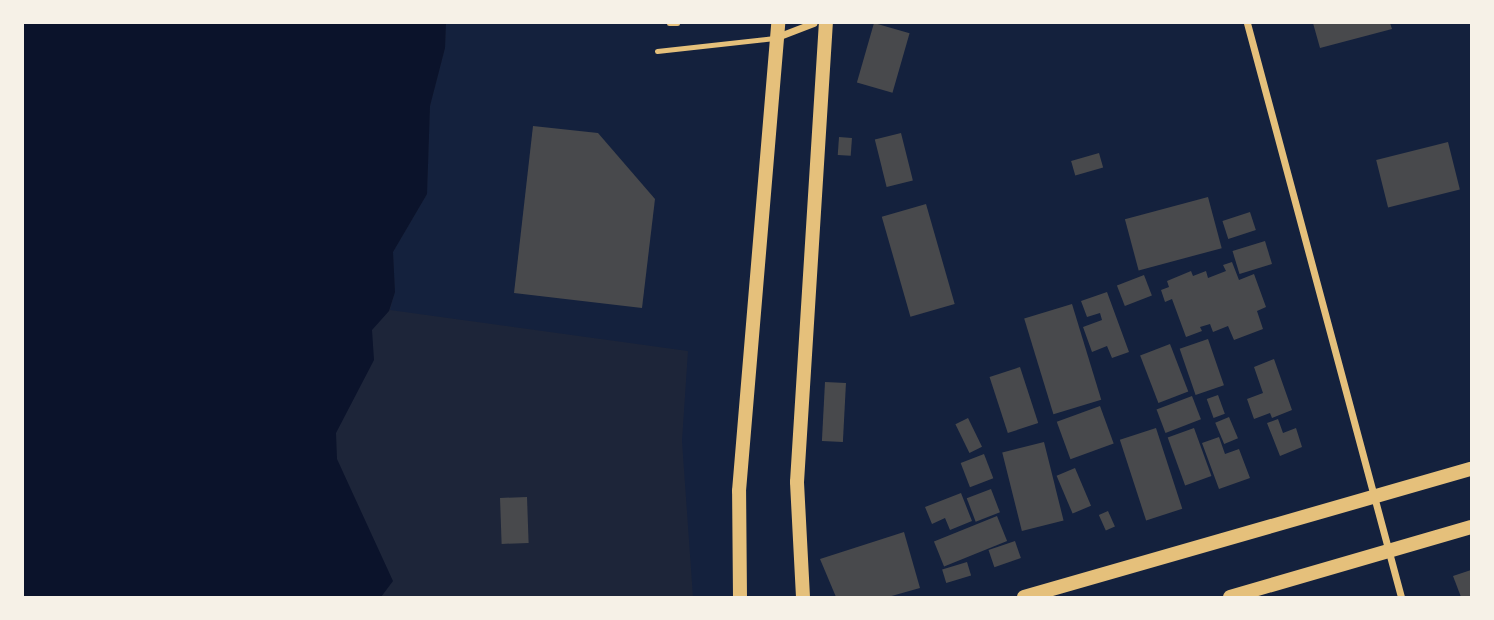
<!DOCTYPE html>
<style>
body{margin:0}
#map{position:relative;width:1494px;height:620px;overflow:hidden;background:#14213d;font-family:"Varela Round",sans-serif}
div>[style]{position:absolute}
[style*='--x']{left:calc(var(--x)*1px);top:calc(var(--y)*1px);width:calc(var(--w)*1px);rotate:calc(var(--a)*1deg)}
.green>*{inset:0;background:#1d2539}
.water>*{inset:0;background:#0b132b}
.building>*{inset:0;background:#48494c;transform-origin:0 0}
.service>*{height:5px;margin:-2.5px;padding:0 2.5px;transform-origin:2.5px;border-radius:2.5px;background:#e5c07b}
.minor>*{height:7px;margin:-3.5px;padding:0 3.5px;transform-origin:3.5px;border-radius:3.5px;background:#e5c07b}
.secondary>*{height:14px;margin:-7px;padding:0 7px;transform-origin:7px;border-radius:7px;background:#e5c07b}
span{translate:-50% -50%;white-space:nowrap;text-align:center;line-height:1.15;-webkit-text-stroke:6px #f6f1e7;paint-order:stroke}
.frame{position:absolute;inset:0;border:24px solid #f6f1e7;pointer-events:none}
</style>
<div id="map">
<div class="green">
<div style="clip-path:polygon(23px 23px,446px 23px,445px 48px,430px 106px,427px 194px,393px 252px,395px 292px,390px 310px,688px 351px,682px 441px,693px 597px,23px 597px)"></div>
</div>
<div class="water">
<div style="clip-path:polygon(23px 23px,446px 23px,445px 48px,430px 106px,427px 194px,393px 252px,395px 292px,389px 311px,372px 330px,374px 360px,336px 433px,337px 459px,393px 581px,381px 597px,23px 597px)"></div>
</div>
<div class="building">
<div style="left:874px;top:23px;width:37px;height:62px;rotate:16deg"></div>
<div style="clip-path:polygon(1313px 23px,1390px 23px,1392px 29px,1320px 48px)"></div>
<div style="clip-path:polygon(533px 126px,598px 133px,655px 199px,642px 308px,514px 293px)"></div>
<div style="left:901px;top:133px;width:49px;height:27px;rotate:76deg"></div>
<div style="left:839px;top:137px;width:13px;height:18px;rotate:4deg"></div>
<div style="left:1448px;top:142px;width:49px;height:74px;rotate:76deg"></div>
<div style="left:1099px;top:153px;width:15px;height:29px;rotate:74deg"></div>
<div style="left:1208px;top:197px;width:53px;height:86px;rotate:75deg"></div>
<div style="left:926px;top:204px;width:104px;height:46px;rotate:74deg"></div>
<div style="left:1250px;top:212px;width:19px;height:29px;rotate:72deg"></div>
<div style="left:1265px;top:241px;width:24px;height:34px;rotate:73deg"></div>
<div style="clip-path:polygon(1232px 262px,1239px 280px,1254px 274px,1266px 307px,1257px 311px,1263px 329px,1234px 340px,1228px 326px,1213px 332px,1210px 324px,1200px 327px,1202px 331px,1186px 337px,1172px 299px,1165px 302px,1161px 290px,1169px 287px,1167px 281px,1191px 271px,1193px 276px,1206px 271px,1208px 278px,1226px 271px,1223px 265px)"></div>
<div style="left:1144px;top:275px;width:22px;height:29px;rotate:69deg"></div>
<div style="clip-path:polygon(1107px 292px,1129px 352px,1112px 358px,1107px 346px,1092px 352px,1083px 327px,1102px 320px,1100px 313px,1087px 317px,1081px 301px)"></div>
<div style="left:1072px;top:304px;width:100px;height:50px;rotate:73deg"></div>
<div style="left:1208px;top:339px;width:49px;height:30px;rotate:71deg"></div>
<div style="left:1170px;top:344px;width:51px;height:32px;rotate:69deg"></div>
<div style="clip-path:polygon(1274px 359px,1292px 410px,1272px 418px,1270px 413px,1254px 419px,1247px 399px,1263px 393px,1254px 367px)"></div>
<div style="left:1020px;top:367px;width:59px;height:32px;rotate:72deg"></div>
<div style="left:825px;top:382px;width:21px;height:59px;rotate:3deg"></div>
<div style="left:1218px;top:395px;width:20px;height:12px;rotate:70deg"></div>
<div style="left:1192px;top:396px;width:25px;height:38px;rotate:69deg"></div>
<div style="left:1100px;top:406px;width:40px;height:46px;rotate:70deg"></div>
<div style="left:1229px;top:417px;width:23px;height:15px;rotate:67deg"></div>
<div style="left:968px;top:418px;width:32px;height:14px;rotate:64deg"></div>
<div style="clip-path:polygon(1278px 419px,1283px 433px,1296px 428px,1302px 447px,1280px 456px,1267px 423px)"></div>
<div style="left:1156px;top:428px;width:85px;height:38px;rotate:72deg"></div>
<div style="left:1194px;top:428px;width:51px;height:28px;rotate:70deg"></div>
<div style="clip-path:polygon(1219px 437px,1225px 454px,1239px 449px,1250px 478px,1219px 489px,1202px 443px)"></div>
<div style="left:1044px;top:442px;width:81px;height:43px;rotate:76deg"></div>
<div style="left:984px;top:454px;width:26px;height:25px;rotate:69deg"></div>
<div style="left:1075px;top:468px;width:41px;height:20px;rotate:67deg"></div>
<div style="left:991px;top:489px;width:25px;height:26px;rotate:69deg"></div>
<div style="clip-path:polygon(961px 493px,972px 521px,950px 530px,945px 518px,932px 524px,925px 507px)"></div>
<div style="left:527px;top:497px;width:46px;height:27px;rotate:88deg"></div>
<div style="left:1108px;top:511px;width:17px;height:10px;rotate:66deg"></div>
<div style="left:997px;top:516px;width:27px;height:68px;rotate:68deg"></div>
<div style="clip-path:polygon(904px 532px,920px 588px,888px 597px,836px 597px,820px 559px)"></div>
<div style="left:1015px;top:541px;width:18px;height:28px;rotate:71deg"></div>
<div style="left:967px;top:562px;width:14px;height:26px;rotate:73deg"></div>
<div style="clip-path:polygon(1471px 570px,1471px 597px,1461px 597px,1453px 576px)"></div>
</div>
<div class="service">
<div style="--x:669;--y:23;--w:8;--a:0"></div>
<div style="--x:657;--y:51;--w:118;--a:-6.3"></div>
</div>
<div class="minor">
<div style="--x:1247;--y:23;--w:594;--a:74.98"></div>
<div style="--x:777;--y:37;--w:39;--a:-21"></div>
</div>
<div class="secondary">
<div style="--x:740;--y:597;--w:106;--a:-90.5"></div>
<div style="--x:739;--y:491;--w:470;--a:-85.2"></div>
<div style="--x:803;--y:597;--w:115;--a:-93"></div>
<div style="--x:797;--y:482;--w:460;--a:-86.4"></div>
<div style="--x:1024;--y:597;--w:465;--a:-16"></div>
<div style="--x:1230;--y:597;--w:251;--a:-16.2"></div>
</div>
<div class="frame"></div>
</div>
